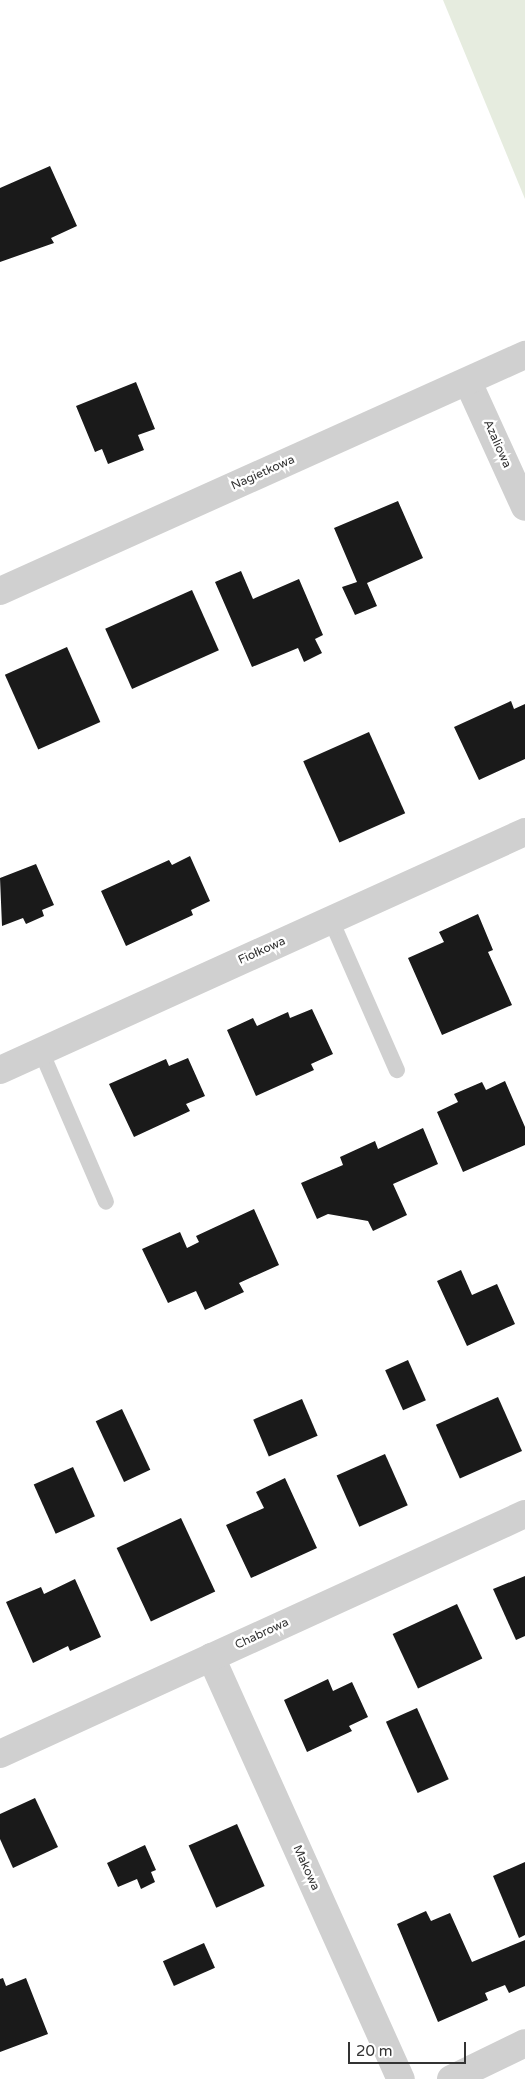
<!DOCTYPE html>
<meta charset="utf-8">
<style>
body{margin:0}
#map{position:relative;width:525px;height:2079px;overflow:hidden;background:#fff;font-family:"Varela Round",sans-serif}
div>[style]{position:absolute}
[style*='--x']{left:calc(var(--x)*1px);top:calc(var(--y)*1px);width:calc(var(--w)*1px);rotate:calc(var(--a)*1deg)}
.green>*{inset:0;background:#e6ecdf}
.building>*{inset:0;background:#1a1a1a;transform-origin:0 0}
.lane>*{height:16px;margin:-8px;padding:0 8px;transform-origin:8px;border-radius:8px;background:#d0d0d0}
.street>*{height:28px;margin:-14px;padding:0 14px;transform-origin:14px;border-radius:14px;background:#d0d0d0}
span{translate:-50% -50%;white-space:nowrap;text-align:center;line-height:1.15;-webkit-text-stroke:5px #fff;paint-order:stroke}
.street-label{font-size:12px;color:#333}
.scale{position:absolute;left:348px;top:2042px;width:118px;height:22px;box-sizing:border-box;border:2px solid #333;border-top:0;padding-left:6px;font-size:15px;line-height:18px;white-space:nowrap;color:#333;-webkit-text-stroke:4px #fff;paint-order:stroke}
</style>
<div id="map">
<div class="green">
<div style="clip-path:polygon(443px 0,525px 0,525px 199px)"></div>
</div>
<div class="building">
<div style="clip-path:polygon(50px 166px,77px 226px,51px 238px,54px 243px,0 262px,0 188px)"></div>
<div style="clip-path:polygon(136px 382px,155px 429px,138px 435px,144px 450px,108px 464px,102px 449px,95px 452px,76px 406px)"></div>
<div style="clip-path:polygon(398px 501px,423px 558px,367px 583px,377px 606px,355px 615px,342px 587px,357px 582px,334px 528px)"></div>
<div style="clip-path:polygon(241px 571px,253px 599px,299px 579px,323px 635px,315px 639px,322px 653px,304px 662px,298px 648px,252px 667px,215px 582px)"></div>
<div style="left:192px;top:590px;width:66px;height:95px;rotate:66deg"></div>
<div style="left:67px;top:647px;width:82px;height:68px;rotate:66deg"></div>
<div style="clip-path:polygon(511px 701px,514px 709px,525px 704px,525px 759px,479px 780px,454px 727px)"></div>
<div style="left:369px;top:732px;width:89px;height:72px;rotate:66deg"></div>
<div style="clip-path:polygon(190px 856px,210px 901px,191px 910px,193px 915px,126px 946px,101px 891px,169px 860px,172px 865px)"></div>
<div style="clip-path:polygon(36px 864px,54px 905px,42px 910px,44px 916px,26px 924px,23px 918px,2px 926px,0 878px)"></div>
<div style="clip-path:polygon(478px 914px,493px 950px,488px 952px,512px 1005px,442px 1035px,408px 958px,444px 942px,439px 932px)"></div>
<div style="clip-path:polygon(312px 1009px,333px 1054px,311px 1064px,314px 1070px,256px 1096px,227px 1030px,253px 1018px,257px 1026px,288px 1012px,290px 1018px)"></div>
<div style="clip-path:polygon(188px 1058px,205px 1096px,186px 1104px,190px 1111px,134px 1137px,109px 1084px,166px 1059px,169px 1066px)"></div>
<div style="clip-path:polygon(505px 1081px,525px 1127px,525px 1145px,463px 1172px,437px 1112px,458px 1102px,454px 1094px,482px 1082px,486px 1090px)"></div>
<div style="clip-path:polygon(423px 1128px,438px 1164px,393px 1184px,407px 1215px,373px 1231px,368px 1221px,328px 1214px,317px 1219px,301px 1183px,343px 1165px,340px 1157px,375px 1141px,378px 1149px)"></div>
<div style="clip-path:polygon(254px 1209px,279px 1265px,239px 1283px,244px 1292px,205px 1310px,196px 1291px,168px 1303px,142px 1249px,180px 1232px,187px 1248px,199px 1242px,196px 1236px)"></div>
<div style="clip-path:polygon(461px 1270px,472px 1295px,497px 1284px,515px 1324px,467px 1346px,437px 1281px)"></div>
<div style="left:408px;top:1360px;width:44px;height:25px;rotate:66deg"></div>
<div style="left:498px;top:1397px;width:59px;height:68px;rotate:66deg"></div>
<div style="left:302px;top:1399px;width:40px;height:53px;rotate:67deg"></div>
<div style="left:122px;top:1409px;width:67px;height:29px;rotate:65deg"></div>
<div style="left:385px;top:1454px;width:56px;height:53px;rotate:66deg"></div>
<div style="left:73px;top:1467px;width:54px;height:43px;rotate:66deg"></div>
<div style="clip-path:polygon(285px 1478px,317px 1548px,251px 1578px,226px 1525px,264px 1508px,256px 1492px)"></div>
<div style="left:181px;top:1518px;width:81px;height:71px;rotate:65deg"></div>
<div style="clip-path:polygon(525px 1576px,525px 1636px,516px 1640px,493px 1589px)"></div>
<div style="clip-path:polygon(75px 1579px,101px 1637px,70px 1651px,68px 1646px,33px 1663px,6px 1602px,41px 1587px,44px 1594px)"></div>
<div style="left:457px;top:1604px;width:60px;height:71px;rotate:65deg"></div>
<div style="clip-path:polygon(328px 1679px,333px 1691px,352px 1682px,368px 1717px,349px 1726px,352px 1731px,307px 1752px,284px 1700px)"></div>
<div style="left:417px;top:1708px;width:78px;height:34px;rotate:66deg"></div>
<div style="clip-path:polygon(35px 1798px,58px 1847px,13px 1868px,0 1839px,0 1814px)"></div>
<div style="left:237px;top:1824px;width:68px;height:53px;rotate:66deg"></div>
<div style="clip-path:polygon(145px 1845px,156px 1870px,151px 1872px,155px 1882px,141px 1889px,137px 1879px,118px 1887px,107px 1863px)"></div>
<div style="clip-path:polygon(525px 1862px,525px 1935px,519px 1938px,493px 1876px)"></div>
<div style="clip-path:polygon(426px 1911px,431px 1921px,450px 1913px,472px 1962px,525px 1940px,525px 1986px,509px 1993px,505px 1985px,485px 1993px,488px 2000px,438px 2022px,397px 1924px)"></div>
<div style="left:204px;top:1943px;width:27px;height:45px;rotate:66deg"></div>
<div style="clip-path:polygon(3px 1978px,6px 1986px,26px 1978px,48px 2034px,0 2052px,0 1979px)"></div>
</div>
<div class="lane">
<div style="--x:331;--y:920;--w:164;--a:66.3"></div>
<div style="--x:41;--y:1051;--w:164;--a:66.7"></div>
</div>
<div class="street">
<div style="--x:468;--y:382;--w:137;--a:65.5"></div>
<div style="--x:0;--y:591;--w:576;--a:-24.21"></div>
<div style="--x:0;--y:1070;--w:576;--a:-24.39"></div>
<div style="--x:211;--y:1657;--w:463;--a:65.8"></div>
<div style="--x:0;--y:1754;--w:577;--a:-24.57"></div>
<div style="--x:451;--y:2079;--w:82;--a:-25.9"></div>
</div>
<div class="street-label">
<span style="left:497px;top:444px;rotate:66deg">Azaliowa</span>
<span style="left:263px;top:473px;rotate:-24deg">Nagietkowa</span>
<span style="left:262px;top:951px;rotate:-24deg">Fiołkowa</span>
<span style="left:262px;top:1634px;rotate:-25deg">Chabrowa</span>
<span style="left:306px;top:1868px;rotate:66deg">Makowa</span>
</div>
<div class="scale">20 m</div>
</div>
